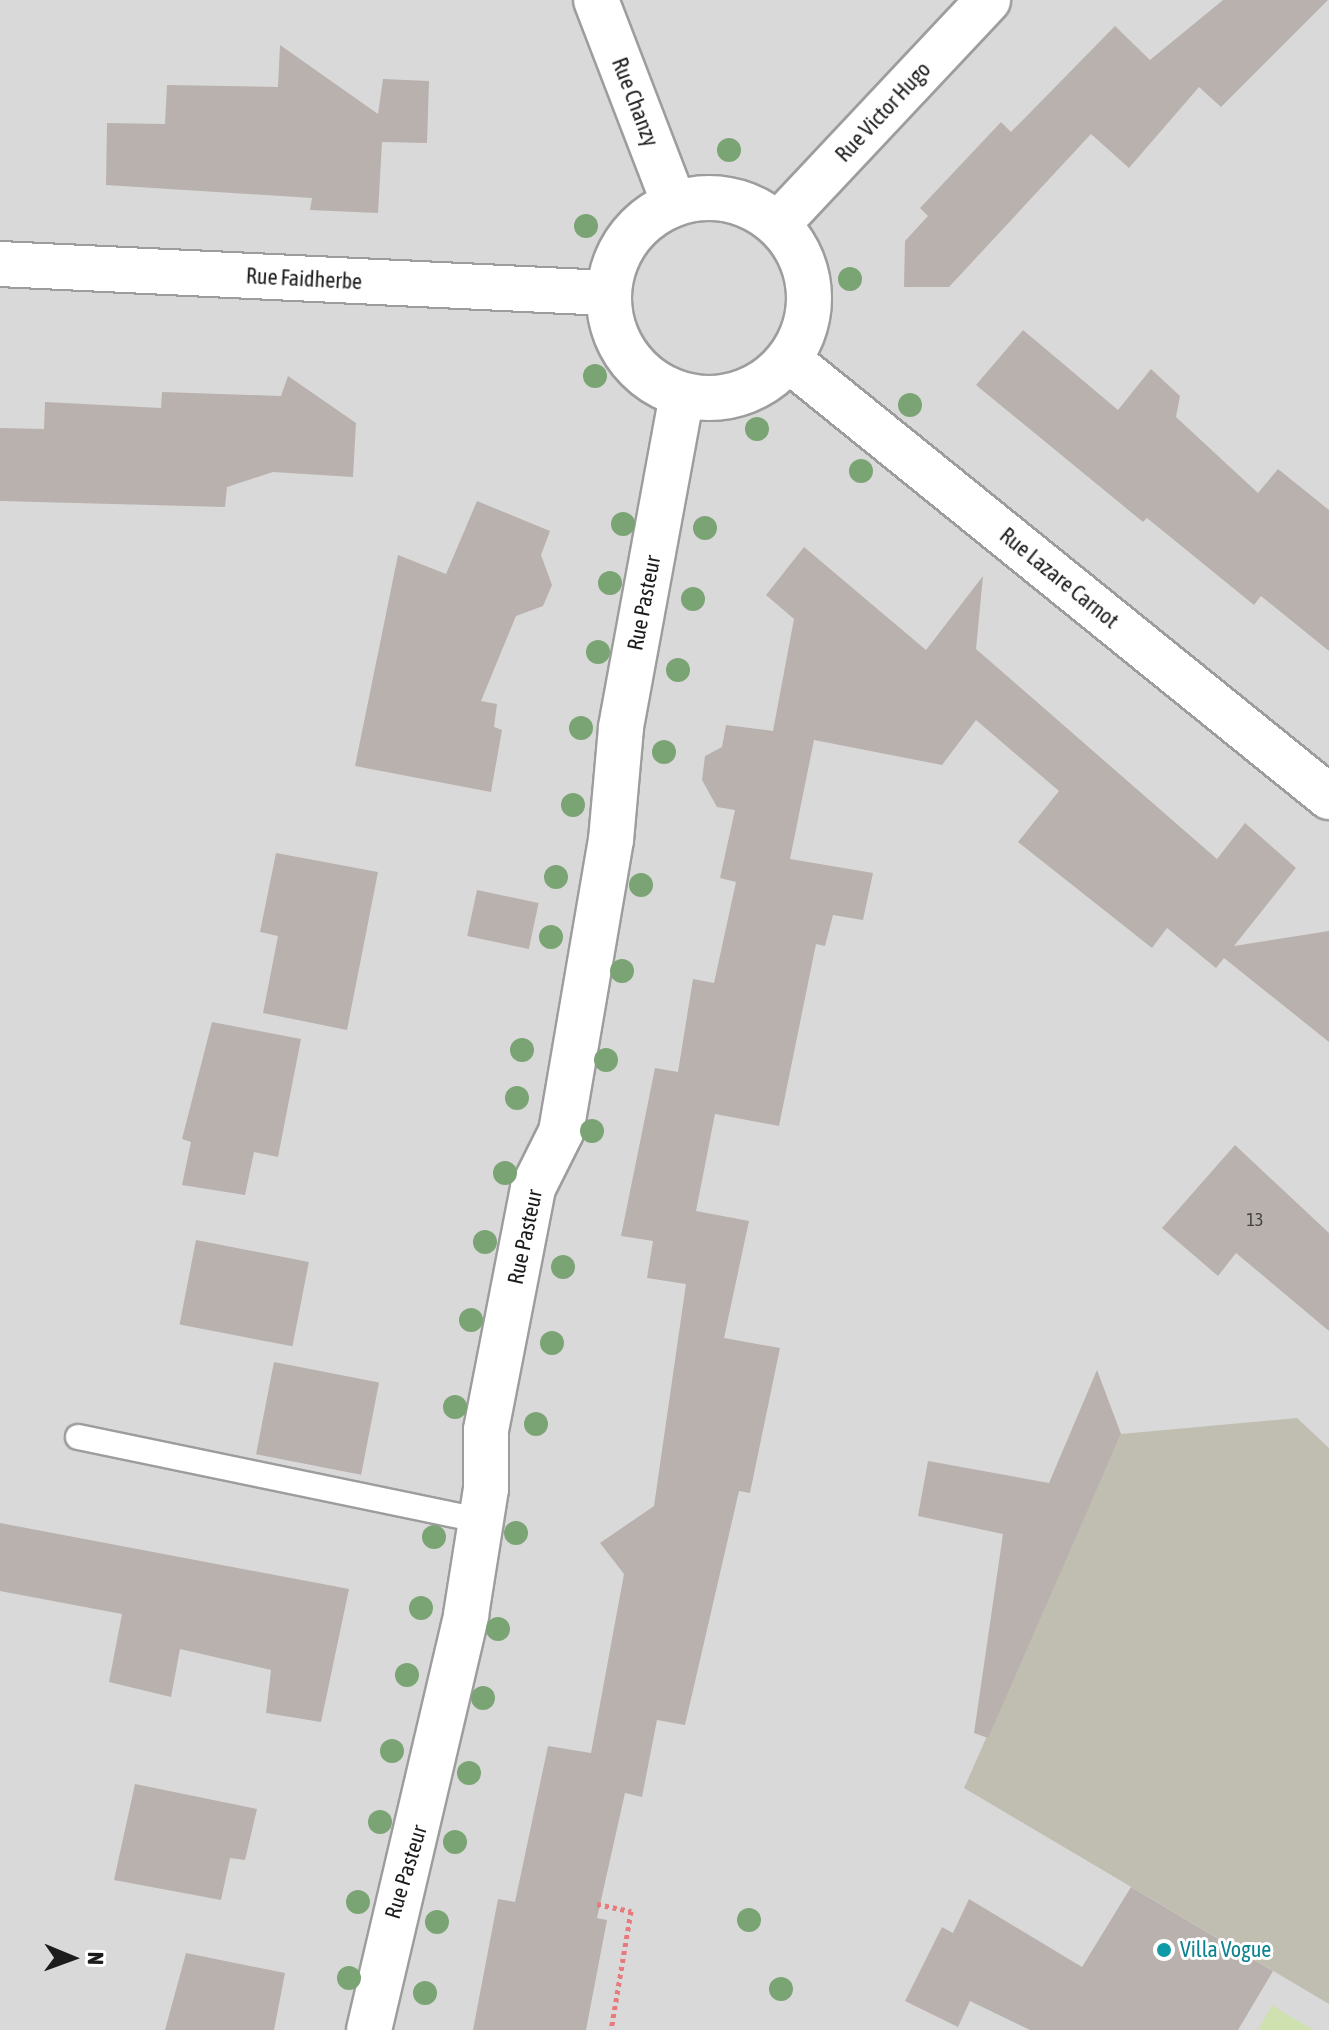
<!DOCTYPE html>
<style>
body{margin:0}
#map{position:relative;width:1329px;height:2030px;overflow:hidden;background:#ece8e3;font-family:"Asap Condensed",sans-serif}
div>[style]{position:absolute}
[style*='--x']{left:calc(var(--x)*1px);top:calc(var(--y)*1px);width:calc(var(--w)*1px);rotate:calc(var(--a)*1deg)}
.residential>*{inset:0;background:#dad9da;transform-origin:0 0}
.construction>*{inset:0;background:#c0beb0}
.grass>*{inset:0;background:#cee1af}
.building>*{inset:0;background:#b9b1ad;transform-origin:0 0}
.path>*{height:5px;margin-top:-2.5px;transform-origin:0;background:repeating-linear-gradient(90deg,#e8797c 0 4px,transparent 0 8px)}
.roads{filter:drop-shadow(2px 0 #9d9d9d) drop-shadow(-2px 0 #9d9d9d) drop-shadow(0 2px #9d9d9d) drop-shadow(0 -2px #9d9d9d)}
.service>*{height:24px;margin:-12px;padding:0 12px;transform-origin:12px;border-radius:12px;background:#fff}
.minor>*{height:44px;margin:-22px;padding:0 22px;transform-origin:22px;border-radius:22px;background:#fff}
.minor>.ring{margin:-22px;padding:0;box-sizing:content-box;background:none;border:44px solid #fff;border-radius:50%}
.tertiary>*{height:44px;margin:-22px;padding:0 22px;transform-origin:22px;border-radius:22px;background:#fff}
.trees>*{width:24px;height:24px;margin:-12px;border-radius:50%;background:#7aa473}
.dots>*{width:22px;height:22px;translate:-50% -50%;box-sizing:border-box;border:4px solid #fff;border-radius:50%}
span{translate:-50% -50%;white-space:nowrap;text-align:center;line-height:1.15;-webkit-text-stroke:6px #fff;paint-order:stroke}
.number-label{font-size:18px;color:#434140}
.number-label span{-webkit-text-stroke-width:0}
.street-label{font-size:22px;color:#1c1c1c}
.culture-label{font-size:22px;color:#0d838f}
.left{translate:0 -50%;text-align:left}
.north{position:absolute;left:32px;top:1918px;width:80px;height:80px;-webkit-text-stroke:6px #fff;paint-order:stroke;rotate:91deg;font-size:22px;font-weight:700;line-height:32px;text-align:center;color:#1c1c1c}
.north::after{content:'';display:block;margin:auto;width:28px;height:36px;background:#1c1c1c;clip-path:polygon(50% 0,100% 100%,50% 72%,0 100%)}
</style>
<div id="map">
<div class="residential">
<div style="left:0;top:0;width:1329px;height:2030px"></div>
</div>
<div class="construction">
<div style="clip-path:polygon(1297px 1418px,1329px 1448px,1329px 2004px,964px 1788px,1121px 1434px)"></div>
</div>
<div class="grass">
<div style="clip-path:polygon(1272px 2005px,1278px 2009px,1314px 2030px,1258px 2030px)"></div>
</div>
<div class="building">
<div style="clip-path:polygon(1223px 0,1328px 0,1221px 107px,1199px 87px,1129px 168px,1091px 134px,949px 287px,904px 287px,905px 241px,928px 216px,920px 208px,1001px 122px,1011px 132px,1115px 26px,1150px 60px)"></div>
<div style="clip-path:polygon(280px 45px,378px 114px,383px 79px,429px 81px,427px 143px,382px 142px,378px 213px,310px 210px,312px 198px,106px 185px,107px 123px,165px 124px,167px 85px,278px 87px)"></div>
<div style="clip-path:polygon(1023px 330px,1118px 410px,1151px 369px,1180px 396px,1176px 417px,1258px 493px,1278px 469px,1329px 510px,1329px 651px,1261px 596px,1254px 605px,1147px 518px,1143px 522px,976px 385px)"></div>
<div style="clip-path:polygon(288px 376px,356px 423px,353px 477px,273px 472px,227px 487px,225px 507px,0 501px,0 428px,44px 429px,45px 402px,161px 408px,162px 392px,281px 396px)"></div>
<div style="clip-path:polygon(477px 501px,550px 531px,541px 555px,552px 585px,543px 606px,516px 616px,481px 701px,497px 704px,494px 727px,502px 730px,491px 792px,355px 766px,398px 555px,446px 574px)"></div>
<div style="clip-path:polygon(804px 547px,926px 650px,983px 576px,976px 649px,1217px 859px,1245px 823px,1296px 868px,1234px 946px,1329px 931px,1329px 1042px,1224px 958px,1216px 968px,1167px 928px,1152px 948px,1018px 842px,1059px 791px,976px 720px,942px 765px,814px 740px,790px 859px,873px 873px,863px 920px,833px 915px,825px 946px,816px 944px,779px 1126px,715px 1114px,696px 1211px,749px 1221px,724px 1338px,780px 1348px,750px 1493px,739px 1491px,685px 1725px,657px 1720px,642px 1797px,625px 1793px,597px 1918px,607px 1920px,586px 2030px,473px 2030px,498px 1899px,515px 1902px,548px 1746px,591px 1753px,624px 1574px,600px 1543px,654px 1506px,686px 1284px,647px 1278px,653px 1241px,621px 1236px,655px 1068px,678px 1072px,693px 979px,714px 983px,736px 882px,720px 878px,735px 810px,717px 807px,702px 780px,705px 756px,722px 747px,726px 725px,773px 731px,794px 619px,766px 595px)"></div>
<div style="clip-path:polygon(276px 853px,378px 872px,347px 1030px,263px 1013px,278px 936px,260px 932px)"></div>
<div style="left:477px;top:890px;width:63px;height:47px;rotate:12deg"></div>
<div style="clip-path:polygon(212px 1022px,301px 1039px,278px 1157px,254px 1152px,245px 1195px,182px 1185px,191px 1142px,182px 1139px)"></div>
<div style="clip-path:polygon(1235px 1145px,1329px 1233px,1329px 1331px,1236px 1253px,1218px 1276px,1162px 1228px)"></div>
<div style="left:196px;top:1240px;width:115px;height:86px;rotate:11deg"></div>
<div style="left:274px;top:1362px;width:107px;height:94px;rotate:11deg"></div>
<div style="clip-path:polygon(1097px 1370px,1121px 1434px,988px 1738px,974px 1733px,1003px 1534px,918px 1516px,928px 1461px,1049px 1483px)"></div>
<div style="clip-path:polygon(0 1523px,349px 1589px,321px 1722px,266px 1713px,271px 1670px,180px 1649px,171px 1697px,109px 1682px,122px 1614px,0 1591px)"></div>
<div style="clip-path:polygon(135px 1784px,257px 1809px,245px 1860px,230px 1858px,221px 1900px,114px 1880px)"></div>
<div style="clip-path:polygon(1131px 1887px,1273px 1971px,1238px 2030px,1030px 2030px,970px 2001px,958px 2027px,905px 2001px,942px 1927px,953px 1933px,969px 1899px,1082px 1967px)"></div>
<div style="clip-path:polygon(186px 1953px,285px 1973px,274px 2030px,165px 2030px)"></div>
</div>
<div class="path">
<div style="--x:597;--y:1904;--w:35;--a:12"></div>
<div style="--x:631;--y:1911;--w:121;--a:99.5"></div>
</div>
<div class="roads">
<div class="service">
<div style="--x:78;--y:1437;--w:413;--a:11.7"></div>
</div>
<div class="minor">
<div class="ring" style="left:609px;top:198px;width:156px;height:156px"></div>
<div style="--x:778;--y:224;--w:307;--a:-46.8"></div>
<div style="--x:0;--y:264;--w:609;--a:2.73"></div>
<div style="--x:369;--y:2030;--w:426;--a:-76.8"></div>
<div style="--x:466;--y:1615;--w:128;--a:-81"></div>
<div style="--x:486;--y:1489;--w:59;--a:-90"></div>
<div style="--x:486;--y:1430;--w:247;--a:-79"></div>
<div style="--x:533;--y:1188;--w:63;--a:-63.4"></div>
<div style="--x:561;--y:1132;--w:296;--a:-80.3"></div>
<div style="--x:611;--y:840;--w:113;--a:-84.9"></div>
<div style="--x:621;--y:727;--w:337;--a:-79.6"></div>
</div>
<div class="tertiary">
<div style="--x:596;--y:0;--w:217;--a:69"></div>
<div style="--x:789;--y:360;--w:695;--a:38.98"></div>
</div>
</div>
<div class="trees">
<div style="left:729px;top:150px"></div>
<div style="left:586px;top:226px"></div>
<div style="left:850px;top:279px"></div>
<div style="left:595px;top:376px"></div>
<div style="left:910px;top:405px"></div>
<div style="left:757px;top:429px"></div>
<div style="left:861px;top:471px"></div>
<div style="left:623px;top:524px"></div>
<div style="left:705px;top:528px"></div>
<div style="left:610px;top:583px"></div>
<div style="left:693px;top:599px"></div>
<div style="left:598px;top:652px"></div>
<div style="left:678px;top:670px"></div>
<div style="left:581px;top:728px"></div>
<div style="left:664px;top:752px"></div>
<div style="left:573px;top:805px"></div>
<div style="left:556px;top:877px"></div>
<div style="left:641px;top:885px"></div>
<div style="left:551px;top:937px"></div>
<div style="left:622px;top:971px"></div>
<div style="left:522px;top:1050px"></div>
<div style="left:606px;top:1060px"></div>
<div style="left:517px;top:1098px"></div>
<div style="left:592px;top:1131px"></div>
<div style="left:505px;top:1173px"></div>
<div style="left:485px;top:1242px"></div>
<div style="left:563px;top:1267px"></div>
<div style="left:471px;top:1320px"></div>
<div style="left:552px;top:1343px"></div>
<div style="left:455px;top:1407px"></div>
<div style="left:536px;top:1424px"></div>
<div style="left:516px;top:1533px"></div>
<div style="left:434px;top:1537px"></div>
<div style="left:421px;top:1608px"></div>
<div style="left:498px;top:1629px"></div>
<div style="left:407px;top:1675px"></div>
<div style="left:483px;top:1698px"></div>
<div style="left:392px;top:1751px"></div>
<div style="left:469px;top:1773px"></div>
<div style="left:380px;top:1822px"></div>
<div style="left:455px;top:1842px"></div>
<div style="left:358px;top:1902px"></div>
<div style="left:749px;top:1920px"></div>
<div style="left:437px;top:1922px"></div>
<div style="left:349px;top:1978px"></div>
<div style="left:781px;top:1989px"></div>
<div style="left:425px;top:1993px"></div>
</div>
<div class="dots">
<div style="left:1164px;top:1950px;background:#0f9aa8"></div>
</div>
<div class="number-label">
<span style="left:1255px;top:1220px">13</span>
</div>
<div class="street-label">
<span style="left:635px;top:102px;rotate:69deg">Rue Chanzy</span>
<span style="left:883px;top:112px;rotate:-47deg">Rue Victor Hugo</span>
<span style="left:304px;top:279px;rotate:3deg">Rue Faidherbe</span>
<span style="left:1059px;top:578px;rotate:39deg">Rue Lazare Carnot</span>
<span style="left:644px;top:603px;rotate:-79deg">Rue Pasteur</span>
<span style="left:525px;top:1237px;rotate:-78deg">Rue Pasteur</span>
<span style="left:406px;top:1872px;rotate:-73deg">Rue Pasteur</span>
</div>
<div class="culture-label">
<span class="left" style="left:1180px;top:1950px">Villa Vogue</span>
</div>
<div class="north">N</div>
</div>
